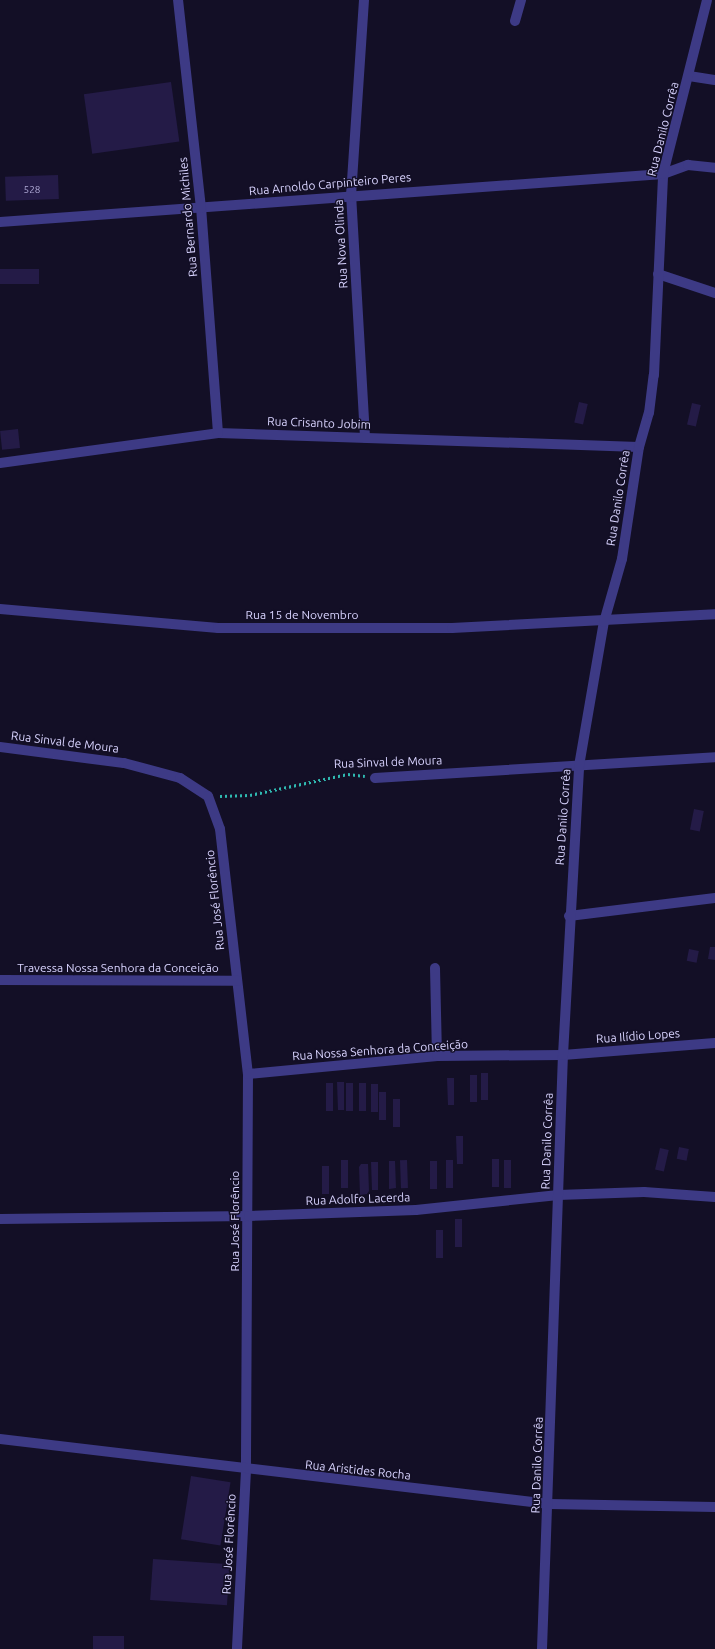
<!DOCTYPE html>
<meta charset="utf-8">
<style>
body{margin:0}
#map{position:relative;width:715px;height:1649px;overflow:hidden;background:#130f26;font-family:Ubuntu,sans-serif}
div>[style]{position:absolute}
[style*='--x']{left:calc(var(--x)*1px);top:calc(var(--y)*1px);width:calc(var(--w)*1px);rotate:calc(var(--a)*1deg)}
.building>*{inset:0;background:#241b47;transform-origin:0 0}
.path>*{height:2.5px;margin-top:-1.25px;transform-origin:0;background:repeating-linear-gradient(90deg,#2fb8b0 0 2px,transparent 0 5px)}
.minor>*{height:10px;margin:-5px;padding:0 5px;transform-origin:5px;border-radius:5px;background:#3d3a85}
.tertiary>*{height:10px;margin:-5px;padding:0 5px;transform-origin:5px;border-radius:5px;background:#3d3a85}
span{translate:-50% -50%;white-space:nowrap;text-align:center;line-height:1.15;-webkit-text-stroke:3px #130f26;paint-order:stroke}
.number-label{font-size:10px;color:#aca6d1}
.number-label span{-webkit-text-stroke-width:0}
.street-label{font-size:12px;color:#d9d4ff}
</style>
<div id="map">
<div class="building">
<div style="left:171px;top:82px;width:60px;height:88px;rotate:82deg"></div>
<div style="left:58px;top:175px;width:24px;height:53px;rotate:88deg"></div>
<div style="left:0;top:269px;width:39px;height:15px"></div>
<div style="left:579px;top:402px;width:9px;height:21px;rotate:13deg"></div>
<div style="left:692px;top:403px;width:9px;height:22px;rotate:13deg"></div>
<div style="left:18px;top:429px;width:19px;height:18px;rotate:84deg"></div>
<div style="left:694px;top:809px;width:10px;height:21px;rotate:11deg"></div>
<div style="clip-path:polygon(710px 947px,715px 947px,715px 960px,708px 959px)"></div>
<div style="left:689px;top:949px;width:10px;height:12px;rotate:11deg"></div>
<div style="left:481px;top:1073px;width:7px;height:27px"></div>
<div style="left:470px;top:1075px;width:7px;height:27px"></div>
<div style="clip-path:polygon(447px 1078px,454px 1078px,454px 1105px,448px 1105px)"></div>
<div style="clip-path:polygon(337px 1082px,344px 1082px,344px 1110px,338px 1110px)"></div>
<div style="left:326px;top:1083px;width:7px;height:28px"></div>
<div style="left:346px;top:1083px;width:7px;height:28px"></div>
<div style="left:359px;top:1083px;width:7px;height:28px"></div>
<div style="left:371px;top:1084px;width:7px;height:28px"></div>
<div style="left:379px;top:1092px;width:7px;height:28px"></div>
<div style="left:393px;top:1099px;width:7px;height:28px"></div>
<div style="clip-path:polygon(456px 1136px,463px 1136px,463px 1164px,457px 1164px)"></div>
<div style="left:679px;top:1147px;width:10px;height:12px;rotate:11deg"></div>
<div style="left:660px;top:1148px;width:9px;height:22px;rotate:13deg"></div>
<div style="left:492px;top:1159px;width:7px;height:28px"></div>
<div style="left:341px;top:1160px;width:7px;height:28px"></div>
<div style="left:407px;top:1160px;width:28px;height:7px;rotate:88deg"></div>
<div style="left:446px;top:1160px;width:7px;height:28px"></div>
<div style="left:504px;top:1160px;width:7px;height:28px"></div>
<div style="clip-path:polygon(389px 1161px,395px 1161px,396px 1188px,389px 1189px)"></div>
<div style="left:430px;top:1161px;width:7px;height:28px"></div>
<div style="clip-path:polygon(371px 1162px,378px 1162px,378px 1190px,372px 1190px)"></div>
<div style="clip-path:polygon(361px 1164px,368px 1164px,369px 1191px,367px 1194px,360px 1195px,359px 1167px)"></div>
<div style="left:322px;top:1166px;width:7px;height:28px"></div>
<div style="left:455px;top:1219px;width:7px;height:28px"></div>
<div style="left:436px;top:1230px;width:7px;height:28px"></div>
<div style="left:191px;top:1476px;width:40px;height:64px;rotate:9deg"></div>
<div style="left:153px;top:1559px;width:77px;height:41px;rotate:4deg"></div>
<div style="left:93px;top:1636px;width:31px;height:13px"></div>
</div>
<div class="path">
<div style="--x:220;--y:796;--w:30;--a:-2"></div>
<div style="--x:250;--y:795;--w:100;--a:-12.1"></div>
<div style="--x:348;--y:774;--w:17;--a:7"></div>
</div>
<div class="minor">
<div style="--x:364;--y:0;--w:194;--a:93.8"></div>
<div style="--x:351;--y:194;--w:244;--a:86.7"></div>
<div style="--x:515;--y:21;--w:22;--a:-74"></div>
<div style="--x:689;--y:76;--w:26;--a:9"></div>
<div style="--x:0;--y:222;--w:665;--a:-4.14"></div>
<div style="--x:663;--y:174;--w:27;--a:-20"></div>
<div style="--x:688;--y:165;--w:27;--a:6"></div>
<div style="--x:658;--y:274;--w:60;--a:18.4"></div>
<div style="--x:218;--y:433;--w:421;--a:1.9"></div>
<div style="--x:0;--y:609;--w:219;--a:5"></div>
<div style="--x:218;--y:628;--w:234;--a:0"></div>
<div style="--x:452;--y:628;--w:263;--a:-3"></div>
<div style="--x:0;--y:747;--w:125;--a:7.4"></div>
<div style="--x:124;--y:763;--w:58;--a:15"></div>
<div style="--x:180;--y:778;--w:33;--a:33"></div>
<div style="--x:208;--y:796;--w:35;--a:70"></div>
<div style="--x:220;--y:829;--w:247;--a:83.5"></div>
<div style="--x:248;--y:1074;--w:396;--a:90.3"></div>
<div style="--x:246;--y:1470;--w:179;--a:92.9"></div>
<div style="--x:375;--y:778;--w:341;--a:-3.5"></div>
<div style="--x:569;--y:916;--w:147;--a:-7"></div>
<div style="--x:435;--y:968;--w:88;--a:88.7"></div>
<div style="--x:0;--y:980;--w:237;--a:0.2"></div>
<div style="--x:248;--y:1074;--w:190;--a:-5.4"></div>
<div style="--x:437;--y:1056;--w:126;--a:-0.5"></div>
<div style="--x:563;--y:1055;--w:152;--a:-4.5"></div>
<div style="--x:0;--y:1219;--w:249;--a:-0.7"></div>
<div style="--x:249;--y:1216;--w:167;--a:-2.1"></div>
<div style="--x:416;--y:1210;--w:143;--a:-6"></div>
<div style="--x:558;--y:1195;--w:86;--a:-2"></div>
<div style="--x:644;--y:1192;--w:71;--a:4"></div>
<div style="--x:0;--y:1439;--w:553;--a:6.75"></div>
<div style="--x:549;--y:1504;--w:166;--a:1"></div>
<div style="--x:542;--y:1649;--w:594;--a:-87.98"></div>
<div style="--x:563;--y:1055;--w:289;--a:-86.8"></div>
<div style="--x:579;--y:766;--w:146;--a:-80.2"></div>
<div style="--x:604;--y:622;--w:66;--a:-74.1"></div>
<div style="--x:622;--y:559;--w:113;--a:-81.4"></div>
<div style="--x:639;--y:447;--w:35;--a:-74"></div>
<div style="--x:649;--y:413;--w:38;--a:-83"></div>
<div style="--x:654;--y:375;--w:201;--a:-87.4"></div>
<div style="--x:663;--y:174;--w:179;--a:-75.8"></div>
</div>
<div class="tertiary">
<div style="--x:0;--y:463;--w:220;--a:-7.8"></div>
<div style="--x:218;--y:433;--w:226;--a:-94.3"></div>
<div style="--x:201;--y:208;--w:209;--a:-96.3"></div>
</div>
<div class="number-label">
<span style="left:32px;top:190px">528</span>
</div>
<div class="street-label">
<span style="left:663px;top:129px;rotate:-76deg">Rua Danilo Corrêa</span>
<span style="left:330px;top:184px;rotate:-5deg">Rua Arnoldo Carpinteiro Peres</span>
<span style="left:188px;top:217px;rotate:-95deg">Rua Bernardo Michiles</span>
<span style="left:341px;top:244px;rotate:-93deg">Rua Nova Olinda</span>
<span style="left:319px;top:423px;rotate:2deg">Rua Crisanto Jobim</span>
<span style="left:618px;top:498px;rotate:-81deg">Rua Danilo Corrêa</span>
<span style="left:302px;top:615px">Rua 15 de Novembro</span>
<span style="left:65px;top:742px;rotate:7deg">Rua Sinval de Moura</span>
<span style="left:388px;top:762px;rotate:-2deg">Rua Sinval de Moura</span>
<span style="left:563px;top:817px;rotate:-86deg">Rua Danilo Corrêa</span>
<span style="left:215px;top:900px;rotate:-96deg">Rua José Florêncio</span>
<span style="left:118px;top:968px">Travessa Nossa Senhora da Conceição</span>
<span style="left:638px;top:1036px;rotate:-4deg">Rua Ilídio Lopes</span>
<span style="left:380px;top:1050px;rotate:-4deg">Rua Nossa Senhora da Conceição</span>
<span style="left:547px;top:1141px;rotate:-88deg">Rua Danilo Corrêa</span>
<span style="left:358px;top:1199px;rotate:-2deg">Rua Adolfo Lacerda</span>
<span style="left:235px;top:1221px;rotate:-90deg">Rua José Florêncio</span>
<span style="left:537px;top:1465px;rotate:-88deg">Rua Danilo Corrêa</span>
<span style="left:358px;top:1470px;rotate:6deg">Rua Aristides Rocha</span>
<span style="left:229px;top:1544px;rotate:-87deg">Rua José Florêncio</span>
</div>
</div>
